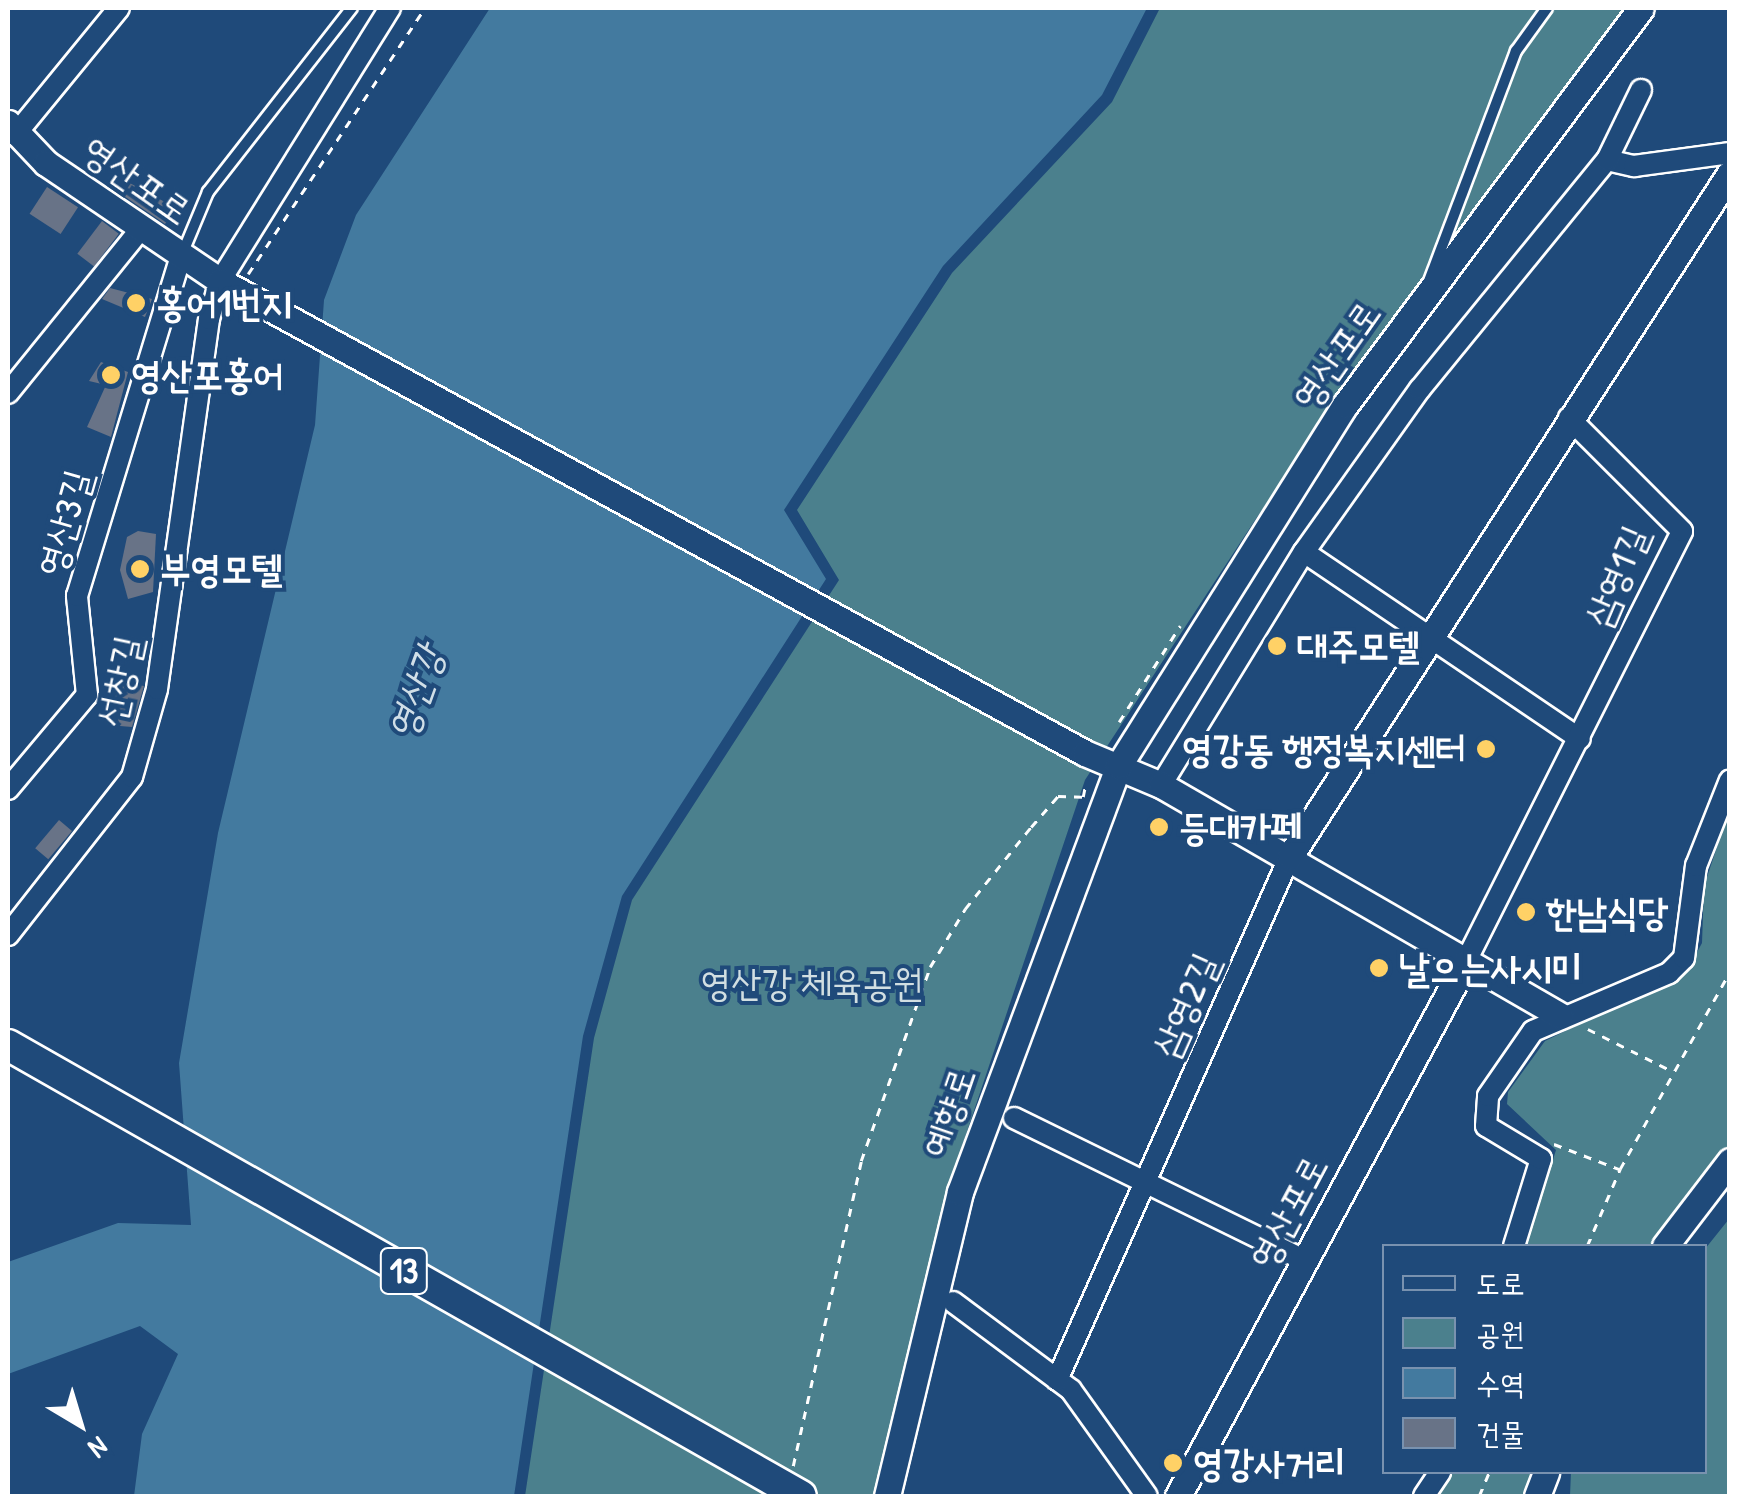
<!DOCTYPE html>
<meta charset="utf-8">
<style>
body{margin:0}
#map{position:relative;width:1737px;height:1504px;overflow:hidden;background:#1f4a7a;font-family:"Patrick Hand","Poor Story",sans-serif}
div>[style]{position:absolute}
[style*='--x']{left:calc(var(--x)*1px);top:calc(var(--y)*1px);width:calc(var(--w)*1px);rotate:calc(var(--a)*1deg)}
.green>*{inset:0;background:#4b808d}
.water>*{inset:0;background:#437a9f}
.building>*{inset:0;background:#687387;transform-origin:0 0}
.path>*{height:2.5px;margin-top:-1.25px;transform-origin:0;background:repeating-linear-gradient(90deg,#fff 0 8px,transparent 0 16px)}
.roads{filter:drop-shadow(2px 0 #fff) drop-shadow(-2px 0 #fff) drop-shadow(0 2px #fff) drop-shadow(0 -2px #fff)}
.service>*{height:10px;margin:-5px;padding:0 5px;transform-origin:5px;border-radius:5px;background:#1f4a7a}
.minor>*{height:20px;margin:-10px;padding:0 10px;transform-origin:10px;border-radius:10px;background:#1f4a7a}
.tertiary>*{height:25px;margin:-12.5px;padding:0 12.5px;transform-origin:12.5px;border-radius:12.5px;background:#1f4a7a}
.bridges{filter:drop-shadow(2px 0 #fff) drop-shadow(-2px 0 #fff) drop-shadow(0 2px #fff) drop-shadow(0 -2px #fff)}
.primary-bridge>*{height:30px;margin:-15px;padding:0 15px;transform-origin:15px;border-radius:15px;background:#1f4a7a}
.dots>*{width:28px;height:28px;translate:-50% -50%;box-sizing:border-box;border:5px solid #1f4a7a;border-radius:50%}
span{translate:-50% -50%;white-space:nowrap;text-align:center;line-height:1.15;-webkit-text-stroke:8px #1f4a7a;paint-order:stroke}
.shield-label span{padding:2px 8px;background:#1f4a7a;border:2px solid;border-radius:8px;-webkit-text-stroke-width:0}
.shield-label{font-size:35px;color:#fff;font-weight:700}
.street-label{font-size:38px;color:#fff}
.poi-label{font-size:38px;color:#fff;font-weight:700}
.left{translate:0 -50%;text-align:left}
.right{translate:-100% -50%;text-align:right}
.park-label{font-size:38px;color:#d2dfe2}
.water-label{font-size:40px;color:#d0dee7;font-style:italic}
.frame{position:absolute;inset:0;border:10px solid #fff;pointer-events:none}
.legend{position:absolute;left:1382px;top:1244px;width:325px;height:230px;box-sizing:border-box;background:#1f4a7a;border:2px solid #7992af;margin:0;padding:12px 18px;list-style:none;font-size:30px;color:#fff}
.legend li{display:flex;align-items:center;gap:20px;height:50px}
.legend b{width:50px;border:2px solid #7992af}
.north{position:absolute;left:30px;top:1374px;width:100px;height:100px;-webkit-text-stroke:8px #1f4a7a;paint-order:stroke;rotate:142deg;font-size:28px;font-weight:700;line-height:40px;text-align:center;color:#fff}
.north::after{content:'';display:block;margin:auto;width:35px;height:45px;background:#fff;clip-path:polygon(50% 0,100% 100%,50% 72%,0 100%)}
</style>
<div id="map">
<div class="green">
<div style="clip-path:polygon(1160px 8px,1626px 8px,1257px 517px,1085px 780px,948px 1188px,877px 1496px,525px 1496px,594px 1038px,632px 900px,839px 580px,797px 510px,952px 273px,1112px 102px)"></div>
<div style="clip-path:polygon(1729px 811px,1729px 1148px,1656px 1246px,1526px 1246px,1556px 1150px,1507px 1104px,1508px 1092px,1545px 1041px,1687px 971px,1702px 943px,1704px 886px)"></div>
<div style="clip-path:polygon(1729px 1219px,1729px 1496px,1570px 1496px,1571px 1472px,1704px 1472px,1705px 1249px)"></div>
<div style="clip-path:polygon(1447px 1472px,1533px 1472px,1524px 1496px,1438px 1496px)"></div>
</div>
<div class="water">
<div style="clip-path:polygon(490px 8px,1147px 8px,1102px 95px,943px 266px,784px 510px,826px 579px,622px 896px,583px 1036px,514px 1496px,134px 1496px,142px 1434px,178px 1354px,140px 1326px,8px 1374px,8px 1262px,118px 1223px,191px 1225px,179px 1063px,218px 833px,315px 425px,324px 300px,356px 215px)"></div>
</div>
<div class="building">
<div style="clip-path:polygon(126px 181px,176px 208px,165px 224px,118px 192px)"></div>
<div style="left:47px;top:187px;width:37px;height:32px;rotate:33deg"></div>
<div style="left:102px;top:221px;width:21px;height:41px;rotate:37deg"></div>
<div style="clip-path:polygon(110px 288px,152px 299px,145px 317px,102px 299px)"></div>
<div style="clip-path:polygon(101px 362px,128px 372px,111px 437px,87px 427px,106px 385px,89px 381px)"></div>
<div style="clip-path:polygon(138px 531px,156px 534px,153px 592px,128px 599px,120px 570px,127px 537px)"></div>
<div style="clip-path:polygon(128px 683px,144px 686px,132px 727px,120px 726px,114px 707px,117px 688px)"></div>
<div style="left:59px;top:820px;width:17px;height:37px;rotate:40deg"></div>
</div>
<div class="path">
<div style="--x:248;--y:274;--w:320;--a:-56.4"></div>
<div style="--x:1119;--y:722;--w:114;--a:-57.6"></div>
<div style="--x:1588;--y:1029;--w:92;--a:26.6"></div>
<div style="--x:1554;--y:1144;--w:70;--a:21"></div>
<div style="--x:1587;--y:1246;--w:84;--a:-66.8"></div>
<div style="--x:1620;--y:1169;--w:227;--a:-60.9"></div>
<div style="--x:793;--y:1466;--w:312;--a:-77.4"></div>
<div style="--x:861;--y:1161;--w:206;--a:-70.4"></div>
<div style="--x:930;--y:967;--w:68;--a:-58.9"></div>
<div style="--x:965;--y:909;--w:105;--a:-51.2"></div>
<div style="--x:1031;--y:827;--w:41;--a:-48.9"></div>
<div style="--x:1058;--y:796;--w:25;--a:2"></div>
<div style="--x:1083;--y:797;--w:10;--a:-79"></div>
<div style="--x:1479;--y:1496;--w:26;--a:-67"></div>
</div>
<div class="roads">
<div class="service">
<div style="--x:183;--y:252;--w:65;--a:-67.4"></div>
<div style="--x:208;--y:192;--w:234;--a:-52"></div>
<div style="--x:1429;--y:281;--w:246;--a:-69.3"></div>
<div style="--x:1516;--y:51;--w:53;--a:-54.2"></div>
</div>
<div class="minor">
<div style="--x:15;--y:135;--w:164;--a:-50.7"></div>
<div style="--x:1607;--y:160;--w:28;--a:13"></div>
<div style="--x:1634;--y:166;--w:97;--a:-7.7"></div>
<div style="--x:8;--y:393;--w:210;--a:-51"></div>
<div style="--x:1304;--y:552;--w:333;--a:34.1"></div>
<div style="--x:1161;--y:785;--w:273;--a:-58.5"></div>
<div style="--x:1304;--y:552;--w:200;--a:-54.6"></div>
<div style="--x:1420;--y:389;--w:296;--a:-50.8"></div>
<div style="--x:1607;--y:160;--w:78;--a:-64.1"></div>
<div style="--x:8;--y:789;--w:123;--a:-50"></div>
<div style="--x:87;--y:695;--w:100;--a:-95.8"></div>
<div style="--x:77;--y:596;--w:356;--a:-73"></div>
<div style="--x:8;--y:935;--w:201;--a:-51.9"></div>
<div style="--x:132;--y:777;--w:91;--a:-74.1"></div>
<div style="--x:157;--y:689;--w:374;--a:-82"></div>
<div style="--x:209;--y:319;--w:40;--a:-74"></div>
<div style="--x:220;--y:281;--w:322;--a:-58.1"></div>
<div style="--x:1465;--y:963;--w:483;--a:-63.3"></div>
<div style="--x:1682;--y:531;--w:160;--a:-135"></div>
<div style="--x:1014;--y:1118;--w:323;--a:26.1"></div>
<div style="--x:1514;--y:1246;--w:91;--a:-72.8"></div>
<div style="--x:1541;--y:1159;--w:64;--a:-149"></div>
<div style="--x:1486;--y:1126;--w:30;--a:-86"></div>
<div style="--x:1488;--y:1096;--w:79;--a:-55.3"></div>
<div style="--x:1533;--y:1031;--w:148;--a:-23.1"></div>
<div style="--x:1669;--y:973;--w:21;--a:-45"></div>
<div style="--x:1684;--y:958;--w:93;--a:-82.6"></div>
<div style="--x:1696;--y:866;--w:92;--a:-68.4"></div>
<div style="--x:953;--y:1302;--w:147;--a:36.7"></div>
<div style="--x:1071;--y:1390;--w:130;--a:54.4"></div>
<div style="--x:1057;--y:1380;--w:573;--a:-66.03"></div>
<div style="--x:1424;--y:1496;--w:29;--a:-56"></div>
</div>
<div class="tertiary">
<div style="--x:8;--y:123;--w:55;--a:46.5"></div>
<div style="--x:46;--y:163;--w:210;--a:34.1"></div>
<div style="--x:220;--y:281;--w:985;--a:28.62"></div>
<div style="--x:1085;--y:753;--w:82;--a:22.8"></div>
<div style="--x:1161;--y:785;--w:461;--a:30"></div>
<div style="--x:1290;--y:856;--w:812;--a:-57.21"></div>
<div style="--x:1665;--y:1246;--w:107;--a:-52.6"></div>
<div style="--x:887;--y:1496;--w:313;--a:-76.5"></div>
<div style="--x:960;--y:1192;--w:456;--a:-69.6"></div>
<div style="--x:1119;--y:765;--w:425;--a:-57.9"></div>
<div style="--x:1345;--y:405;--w:495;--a:-53.3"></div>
<div style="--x:1178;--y:1496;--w:605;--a:-61.7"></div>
<div style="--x:1537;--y:1496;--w:26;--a:-69"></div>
</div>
</div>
<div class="bridges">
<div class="primary-bridge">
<div style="--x:8;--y:1045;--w:912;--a:29.63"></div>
</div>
</div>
<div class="dots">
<div style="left:136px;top:303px;background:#ffd166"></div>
<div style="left:111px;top:375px;background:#ffd166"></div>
<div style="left:140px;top:569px;background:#ffd166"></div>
<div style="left:1277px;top:646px;background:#ffd166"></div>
<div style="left:1486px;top:749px;background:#ffd166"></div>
<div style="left:1159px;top:827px;background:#ffd166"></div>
<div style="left:1526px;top:912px;background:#ffd166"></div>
<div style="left:1379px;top:968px;background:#ffd166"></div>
<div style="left:1173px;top:1463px;background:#ffd166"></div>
</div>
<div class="shield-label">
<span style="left:404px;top:1271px">13</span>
</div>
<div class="street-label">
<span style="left:137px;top:180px;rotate:35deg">영산포로</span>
<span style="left:1336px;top:355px;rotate:-55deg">영산포로</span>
<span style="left:64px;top:523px;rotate:-74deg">영산3길</span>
<span style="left:1616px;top:576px;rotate:-67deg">삼영1길</span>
<span style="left:119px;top:681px;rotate:-78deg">선창길</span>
<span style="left:1185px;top:1005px;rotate:-66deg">삼영2길</span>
<span style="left:948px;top:1112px;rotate:-71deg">예향로</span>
<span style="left:1288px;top:1212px;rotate:-62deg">영산포로</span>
</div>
<div class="poi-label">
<span class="left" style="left:156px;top:303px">홍어1번지</span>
<span class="left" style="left:131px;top:375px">영산포홍어</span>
<span class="left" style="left:160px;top:569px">부영모텔</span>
<span class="left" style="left:1297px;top:646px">대주모텔</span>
<span class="right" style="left:1466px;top:749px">영강동 행정복지센터</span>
<span class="left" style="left:1179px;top:827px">등대카페</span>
<span class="left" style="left:1546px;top:912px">한남식당</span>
<span class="left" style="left:1399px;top:968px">날으는사시미</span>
<span class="left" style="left:1193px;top:1463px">영강사거리</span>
</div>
<div class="park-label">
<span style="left:812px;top:983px">영산강 체육공원</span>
</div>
<div class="water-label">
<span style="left:414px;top:692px;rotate:-70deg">영산강</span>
</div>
<div class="frame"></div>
<ul class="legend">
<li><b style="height:12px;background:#1f4a7a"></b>도로</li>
<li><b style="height:28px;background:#4b808d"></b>공원</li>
<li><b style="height:28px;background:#437a9f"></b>수역</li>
<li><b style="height:28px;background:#687387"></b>건물</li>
</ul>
<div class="north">N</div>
</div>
